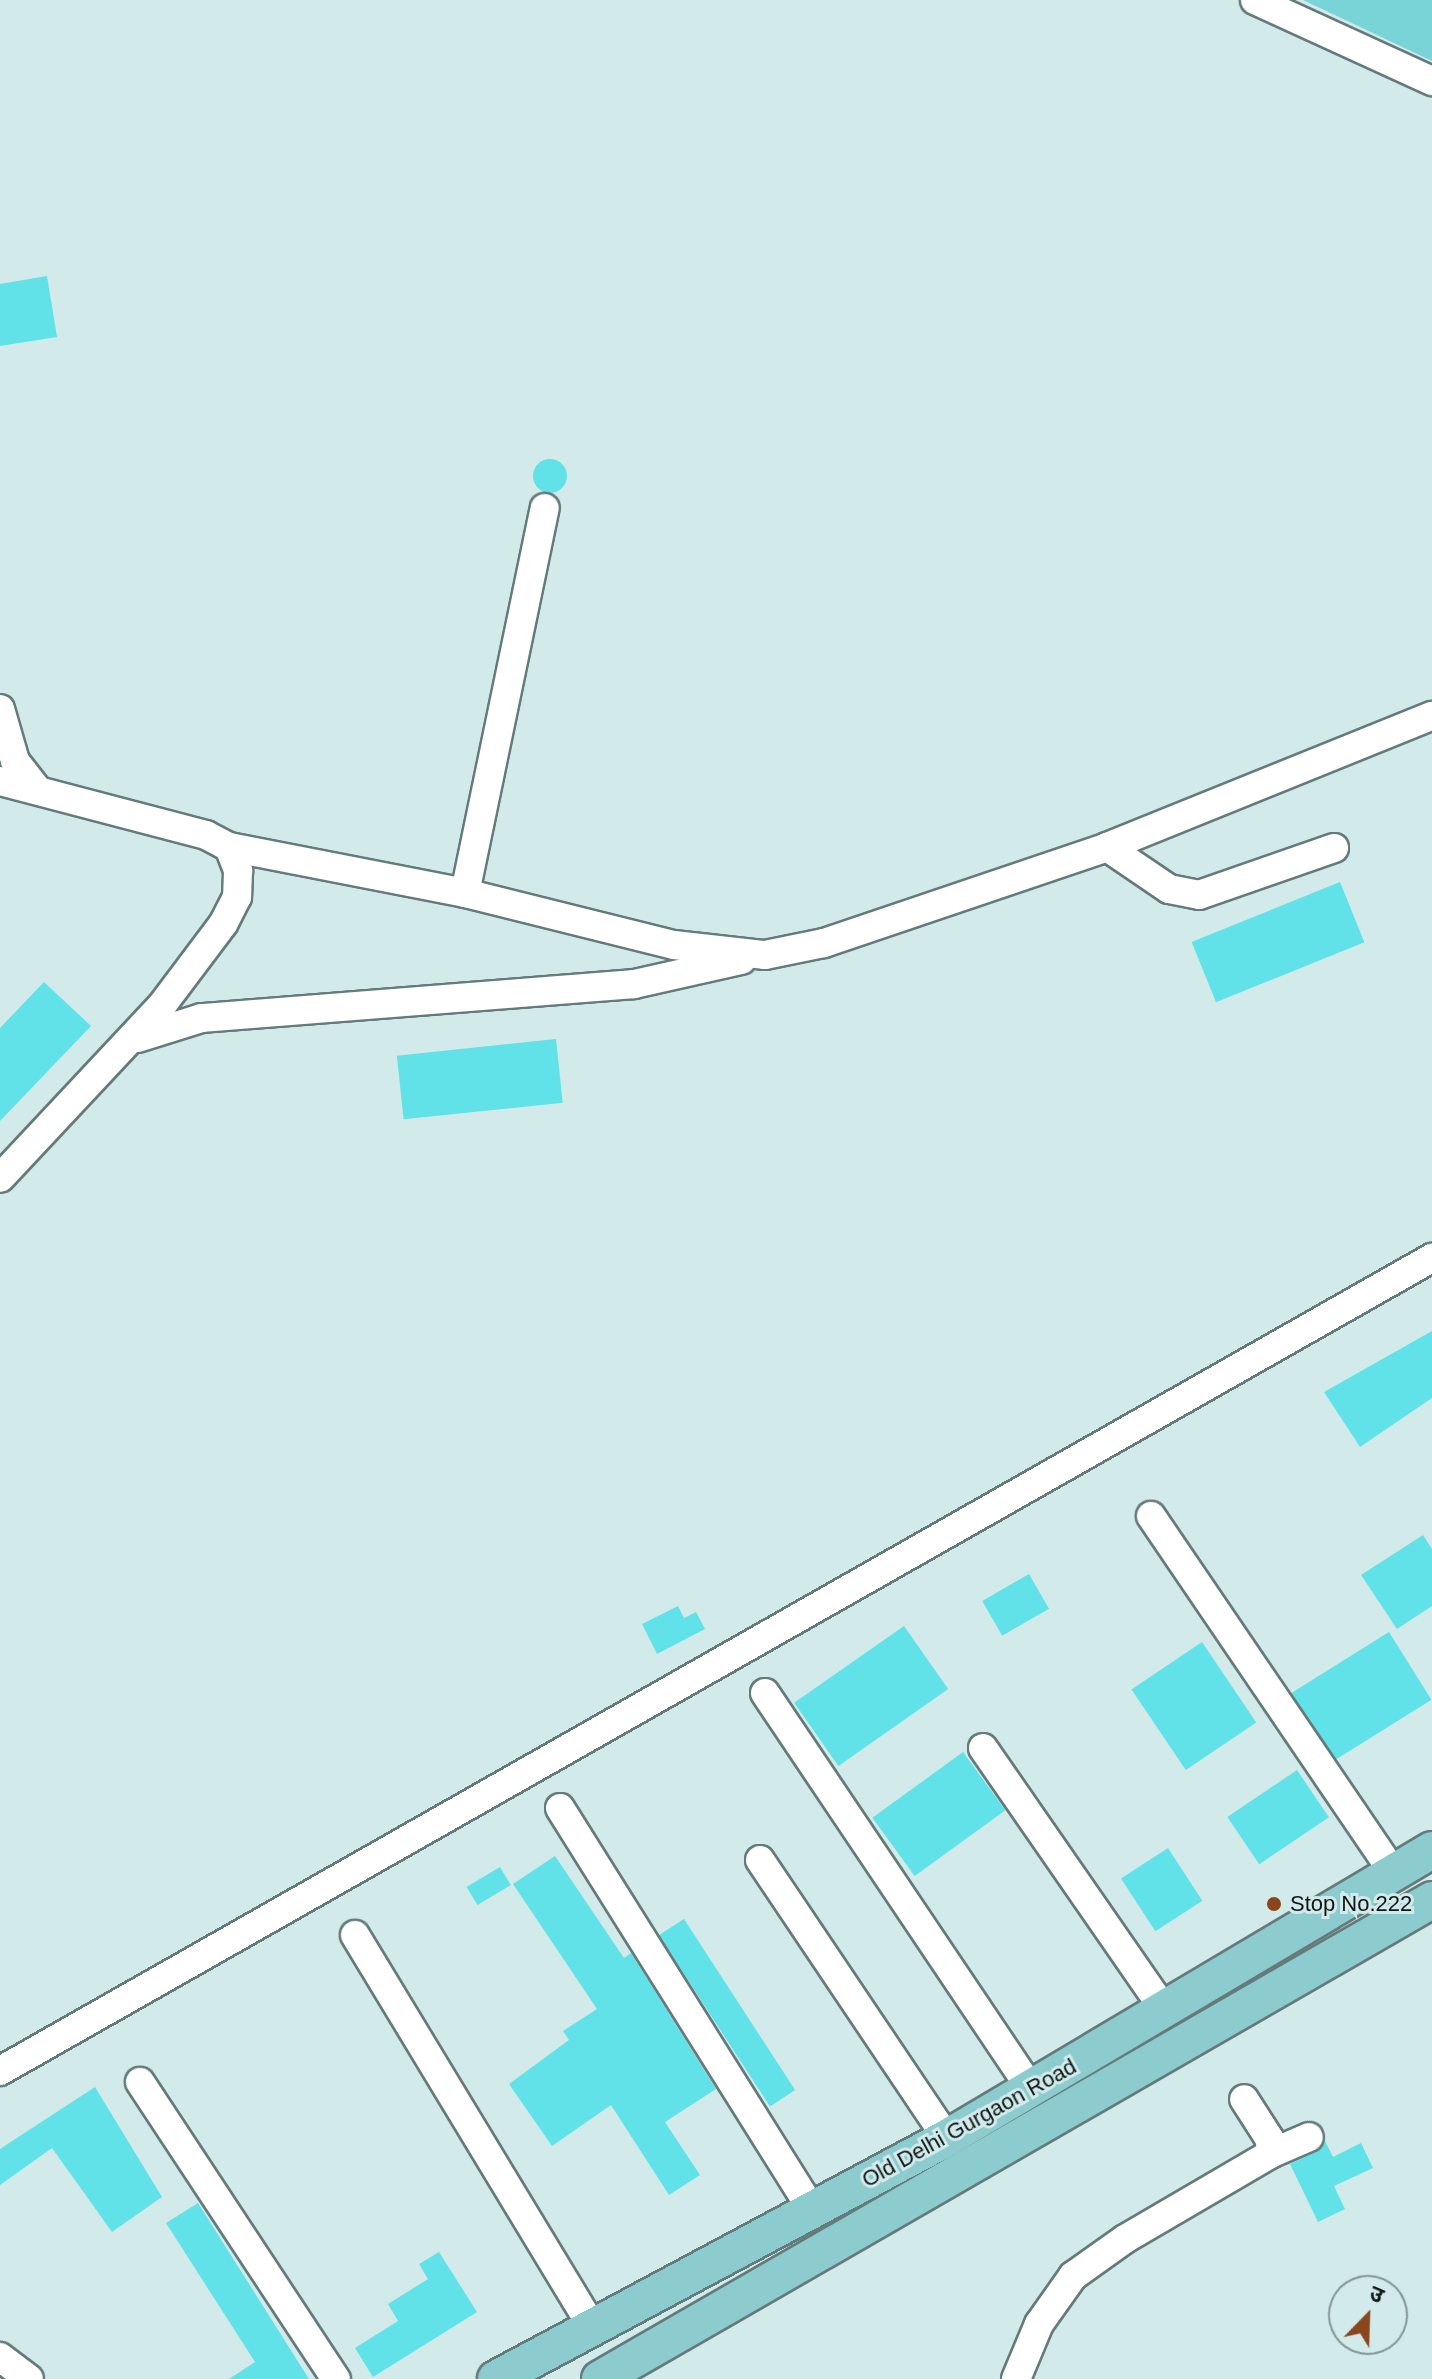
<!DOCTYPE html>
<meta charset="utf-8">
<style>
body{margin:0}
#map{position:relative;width:1432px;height:2379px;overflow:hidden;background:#d2eaea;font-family:Arial,"Noto Sans Devanagari",sans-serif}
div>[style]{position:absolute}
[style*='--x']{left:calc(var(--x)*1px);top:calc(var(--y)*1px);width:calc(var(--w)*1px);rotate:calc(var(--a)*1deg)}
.green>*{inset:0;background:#79d4d8}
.building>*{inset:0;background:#60e2e8;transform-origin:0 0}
.round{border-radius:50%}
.roads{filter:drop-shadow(2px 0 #657a7b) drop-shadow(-2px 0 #657a7b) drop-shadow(0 2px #657a7b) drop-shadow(0 -2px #657a7b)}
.minor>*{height:28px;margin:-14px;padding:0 14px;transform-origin:14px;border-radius:14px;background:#fff}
.major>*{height:36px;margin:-18px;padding:0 18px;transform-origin:18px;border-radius:18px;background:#8ccbce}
.dots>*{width:22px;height:22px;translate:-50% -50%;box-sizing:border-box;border:4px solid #d2eaea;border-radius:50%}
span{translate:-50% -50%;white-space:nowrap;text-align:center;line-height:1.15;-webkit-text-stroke:6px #d2eaea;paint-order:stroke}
.poi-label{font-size:22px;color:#0f1718}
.left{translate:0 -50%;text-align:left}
.street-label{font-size:22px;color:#0f1718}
.north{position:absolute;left:1328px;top:2275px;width:80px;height:80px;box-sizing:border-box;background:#d2eaea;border:2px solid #849696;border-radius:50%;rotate:23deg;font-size:22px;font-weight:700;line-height:32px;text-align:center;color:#0f1718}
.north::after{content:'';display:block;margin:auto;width:28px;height:36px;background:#8b471c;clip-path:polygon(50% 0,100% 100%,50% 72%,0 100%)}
</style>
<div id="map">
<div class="green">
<div style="clip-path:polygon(1303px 0,1432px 0,1432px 61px)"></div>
</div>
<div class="building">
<div style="clip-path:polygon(47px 276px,57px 337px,0 346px,0 284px)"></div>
<div class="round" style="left:533px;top:459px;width:34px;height:34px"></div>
<div style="left:1340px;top:882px;width:65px;height:160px;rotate:68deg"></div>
<div style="clip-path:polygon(44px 982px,91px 1026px,0 1121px,0 1028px)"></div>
<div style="left:556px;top:1039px;width:64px;height:160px;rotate:84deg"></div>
<div style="clip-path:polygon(1432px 1331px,1432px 1398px,1360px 1447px,1324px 1392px)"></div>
<div style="clip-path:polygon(1423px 1535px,1432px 1549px,1432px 1606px,1397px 1629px,1361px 1575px)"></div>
<div style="left:1029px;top:1574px;width:40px;height:54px;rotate:60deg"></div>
<div style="clip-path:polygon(678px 1606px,684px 1618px,696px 1612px,705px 1629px,657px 1654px,642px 1624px)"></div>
<div style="left:904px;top:1626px;width:77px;height:134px;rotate:55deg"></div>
<div style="left:1389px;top:1632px;width:80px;height:115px;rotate:58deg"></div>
<div style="left:1202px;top:1642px;width:97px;height:85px;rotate:56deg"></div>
<div style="left:963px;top:1752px;width:72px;height:112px;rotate:54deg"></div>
<div style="left:1297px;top:1770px;width:57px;height:84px;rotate:56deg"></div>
<div style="left:1168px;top:1848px;width:63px;height:56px;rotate:57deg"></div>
<div style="clip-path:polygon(555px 1856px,624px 1958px,631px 1953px,716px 2089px,665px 2122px,700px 2175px,669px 2195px,611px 2105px,552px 2146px,509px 2084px,569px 2040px,563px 2031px,597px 2009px,513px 1884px)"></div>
<div style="left:500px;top:1867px;width:21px;height:39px;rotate:59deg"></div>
<div style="left:684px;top:1919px;width:204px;height:30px;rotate:57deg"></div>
<div style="clip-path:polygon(95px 2087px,162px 2197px,112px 2232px,52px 2148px,0 2185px,0 2149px)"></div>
<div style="clip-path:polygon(1325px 2141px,1333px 2157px,1361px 2143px,1373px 2168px,1334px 2186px,1345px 2209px,1318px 2222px,1290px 2164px,1316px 2152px)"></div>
<div style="clip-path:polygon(198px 2203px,309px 2379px,229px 2379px,255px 2362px,166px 2223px)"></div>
<div style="clip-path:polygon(439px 2252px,477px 2312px,373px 2377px,355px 2348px,398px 2321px,388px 2304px,428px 2279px,419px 2264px)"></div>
</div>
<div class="roads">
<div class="minor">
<div style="--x:1255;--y:0;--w:195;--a:24.6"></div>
<div style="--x:0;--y:709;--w:54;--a:73.9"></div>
<div style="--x:15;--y:761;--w:33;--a:52"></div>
<div style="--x:0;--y:781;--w:213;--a:14.7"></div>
<div style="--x:206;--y:835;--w:26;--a:28"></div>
<div style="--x:229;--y:847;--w:26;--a:69"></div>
<div style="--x:238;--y:871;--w:26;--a:92"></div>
<div style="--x:237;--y:897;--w:30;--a:117"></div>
<div style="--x:223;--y:924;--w:100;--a:126.9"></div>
<div style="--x:163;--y:1004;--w:238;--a:133.1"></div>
<div style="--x:229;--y:847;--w:240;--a:11"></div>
<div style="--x:465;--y:893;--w:215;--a:14"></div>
<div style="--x:674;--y:945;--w:92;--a:6.3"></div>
<div style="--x:765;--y:955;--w:60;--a:-11.5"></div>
<div style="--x:824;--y:943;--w:299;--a:-18.7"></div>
<div style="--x:1107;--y:847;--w:350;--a:-22"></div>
<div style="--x:1107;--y:847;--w:75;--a:34.1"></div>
<div style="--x:1169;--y:889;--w:31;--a:11"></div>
<div style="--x:1199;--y:895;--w:143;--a:-19.2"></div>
<div style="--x:465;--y:893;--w:393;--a:-78.3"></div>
<div style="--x:138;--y:1038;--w:67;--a:-17.4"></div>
<div style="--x:202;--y:1018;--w:433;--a:-4.5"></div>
<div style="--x:634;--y:984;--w:110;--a:-12.6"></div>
<div style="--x:1151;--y:1516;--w:433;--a:55.8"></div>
<div style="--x:765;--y:1693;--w:477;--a:56.1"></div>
<div style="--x:983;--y:1748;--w:320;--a:55.3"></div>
<div style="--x:560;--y:1808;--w:474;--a:57.9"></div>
<div style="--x:760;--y:1860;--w:335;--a:56.1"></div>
<div style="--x:355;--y:1935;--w:458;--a:58.8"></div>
<div style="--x:0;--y:2071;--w:1647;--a:-29.59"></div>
<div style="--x:140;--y:2082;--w:356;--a:56.6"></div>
<div style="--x:1272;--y:2153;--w:40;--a:-23.4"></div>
<div style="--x:0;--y:2357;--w:36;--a:37"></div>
<div style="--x:1016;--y:2379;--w:60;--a:-67.3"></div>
<div style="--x:1039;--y:2324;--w:59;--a:-54.7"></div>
<div style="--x:1073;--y:2276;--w:64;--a:-35.4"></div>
<div style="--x:1125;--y:2239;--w:170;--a:-30.3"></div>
<div style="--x:1272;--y:2153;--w:15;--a:-101"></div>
<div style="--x:1269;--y:2138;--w:46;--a:-122.7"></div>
</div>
<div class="major">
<div style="--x:496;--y:2379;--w:511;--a:-28.12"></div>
<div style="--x:947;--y:2138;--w:564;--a:-30.7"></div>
<div style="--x:600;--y:2379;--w:960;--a:-29.93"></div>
</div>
</div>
<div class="dots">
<div style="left:1274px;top:1904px;background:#8b471c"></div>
</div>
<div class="poi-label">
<span class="left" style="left:1290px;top:1904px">Stop No.222</span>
</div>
<div class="street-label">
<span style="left:969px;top:2123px;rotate:-29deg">Old Delhi Gurgaon Road</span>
</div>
<div class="north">उ</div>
</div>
